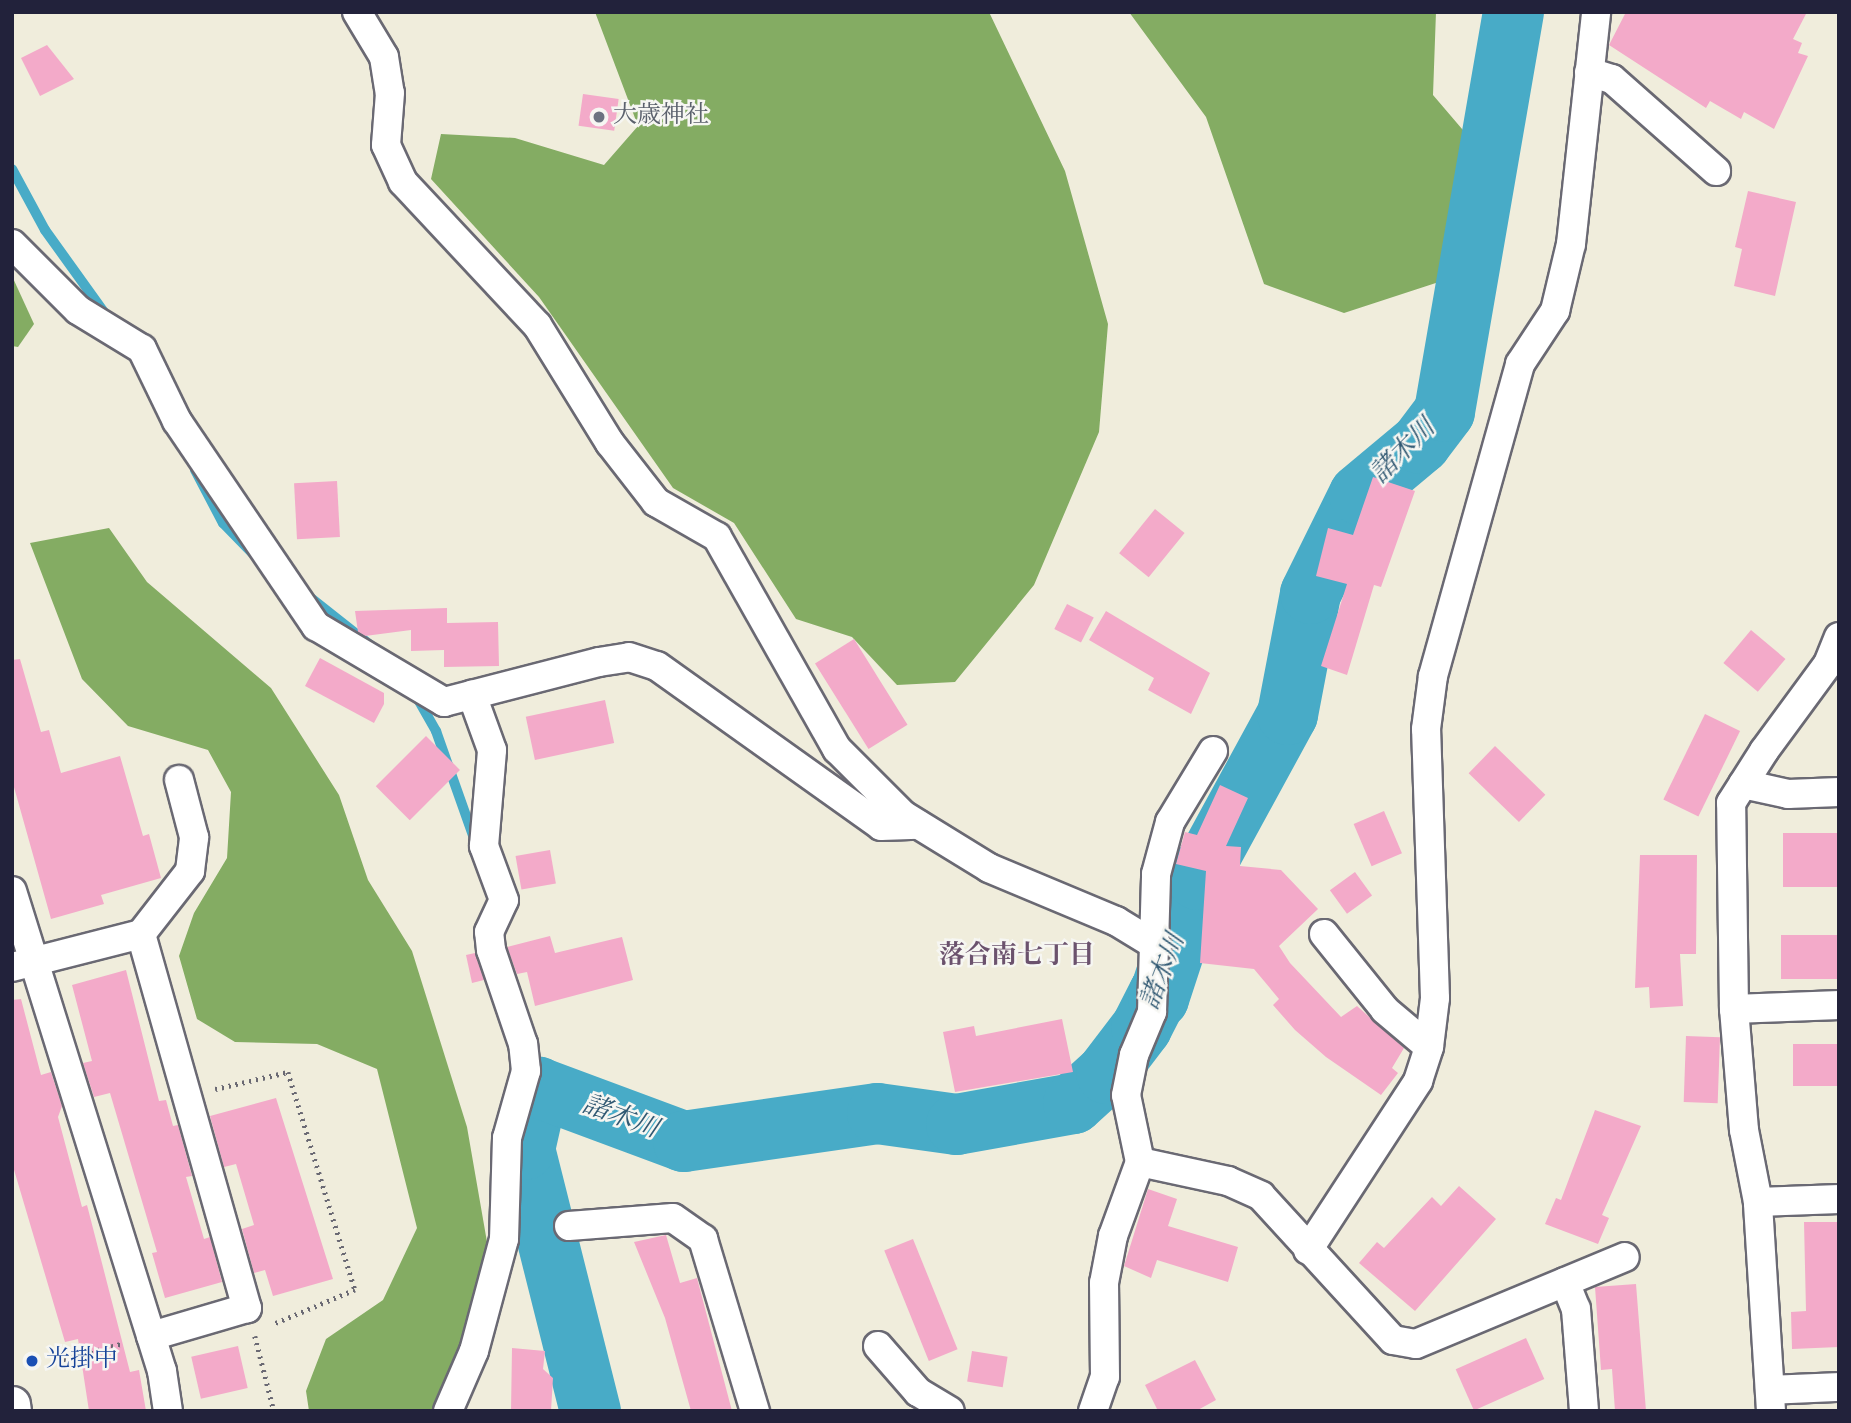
<!DOCTYPE html>
<meta charset="utf-8">
<style>
body{margin:0}
#map{position:relative;width:1851px;height:1423px;overflow:hidden;background:#f0eddc;font-family:"Sorts Mill Goudy","Noto Serif JP",serif}
div>[style]{position:absolute}
[style*='--x']{left:calc(var(--x)*1px);top:calc(var(--y)*1px);width:calc(var(--w)*1px);rotate:calc(var(--a)*1deg)}
.forest>*{inset:0;background:#84ac63}
.stream>*{height:10px;margin:-5px;padding:0 5px;transform-origin:5px;border-radius:5px;background:#48abc7}
.river>*{height:61px;margin:-30.5px;padding:0 30.5px;transform-origin:30.5px;border-radius:30.5px;background:#48abc7}
.building>*{inset:0;background:#f3aac9;transform-origin:0 0}
.path>*{height:4.5px;margin-top:-2.25px;transform-origin:0;background:repeating-linear-gradient(90deg,#6a6973 0 2px,transparent 0 7px)}
.roads{filter:drop-shadow(2px 0 #6a6973) drop-shadow(-2px 0 #6a6973) drop-shadow(0 2px #6a6973) drop-shadow(0 -2px #6a6973)}
.minor>*{height:28px;margin:-14px;padding:0 14px;transform-origin:14px;border-radius:14px;background:#fff}
.tertiary>*{height:35px;margin:-17.5px;padding:0 17.5px;transform-origin:17.5px;border-radius:17.5px;background:#fff}
.dots>*{width:19px;height:19px;translate:-50% -50%;box-sizing:border-box;border:4px solid #f6f6f2;border-radius:50%}
span{translate:-50% -50%;white-space:nowrap;text-align:center;line-height:1.15;-webkit-text-stroke:5px #f6f6f2;paint-order:stroke}
.worship-label{font-size:24px;color:#5b616d}
.left{translate:0 -50%;text-align:left}
.transit-label{font-size:24px;color:#164399}
.water-label{font-size:26px;color:#315973;font-style:italic}
.neighbourhood-label{font-size:26px;color:#6b526d;font-weight:700}
.frame{position:absolute;inset:0;border:14px solid #22223b;pointer-events:none}
</style>
<div id="map">
<div class="forest">
<div style="clip-path:polygon(595px 12px,989px 12px,1065px 171px,1108px 324px,1099px 432px,1034px 585px,955px 682px,897px 685px,852px 637px,796px 619px,734px 523px,673px 488px,539px 297px,431px 179px,441px 134px,515px 138px,604px 165px,638px 126px)"></div>
<div style="clip-path:polygon(1129px 12px,1436px 12px,1433px 95px,1509px 184px,1503px 242px,1445px 280px,1344px 313px,1264px 284px,1206px 117px)"></div>
<div style="clip-path:polygon(12px 276px,34px 324px,18px 347px,12px 346px)"></div>
<div style="clip-path:polygon(109px 528px,147px 582px,271px 688px,339px 795px,368px 880px,412px 951px,467px 1127px,487px 1242px,456px 1371px,438px 1411px,309px 1411px,306px 1391px,326px 1339px,383px 1300px,417px 1228px,377px 1069px,317px 1044px,235px 1042px,197px 1019px,179px 956px,194px 913px,227px 858px,231px 792px,208px 750px,128px 726px,82px 679px,30px 543px)"></div>
</div>
<div class="stream">
<div style="--x:12;--y:169;--w:69;--a:61.6"></div>
<div style="--x:45;--y:230;--w:110;--a:54.3"></div>
<div style="--x:195;--y:470;--w:60;--a:62.2"></div>
<div style="--x:223;--y:523;--w:43;--a:45.9"></div>
<div style="--x:307;--y:595;--w:85;--a:38.3"></div>
<div style="--x:415;--y:694;--w:43;--a:60.4"></div>
<div style="--x:436;--y:731;--w:120;--a:70.5"></div>
</div>
<div class="river">
<div style="--x:590;--y:1411;--w:270;--a:-104.1"></div>
<div style="--x:524;--y:1149;--w:64;--a:-77.3"></div>
<div style="--x:538;--y:1087;--w:155;--a:20.4"></div>
<div style="--x:683;--y:1141;--w:196;--a:-8.2"></div>
<div style="--x:877;--y:1113;--w:80;--a:7.9"></div>
<div style="--x:956;--y:1124;--w:119;--a:-10.2"></div>
<div style="--x:1073;--y:1103;--w:45;--a:-42.3"></div>
<div style="--x:1106;--y:1073;--w:58;--a:-52.7"></div>
<div style="--x:1141;--y:1027;--w:39;--a:-63"></div>
<div style="--x:1159;--y:992;--w:6;--a:99"></div>
<div style="--x:1158;--y:998;--w:125;--a:-71.9"></div>
<div style="--x:1197;--y:879;--w:188;--a:-61.4"></div>
<div style="--x:1287;--y:714;--w:123;--a:-79.2"></div>
<div style="--x:1310;--y:593;--w:110;--a:-63.7"></div>
<div style="--x:1359;--y:494;--w:80;--a:-39.9"></div>
<div style="--x:1420;--y:443;--w:40;--a:-53"></div>
<div style="--x:1444;--y:411;--w:405;--a:-80.2"></div>
</div>
<div class="building">
<div style="clip-path:polygon(1626px 12px,1807px 12px,1793px 39px,1802px 43px,1798px 53px,1808px 56px,1774px 129px,1744px 112px,1741px 119px,1710px 101px,1706px 108px,1609px 45px)"></div>
<div style="clip-path:polygon(47px 45px,74px 79px,40px 96px,21px 58px)"></div>
<div style="left:583px;top:94px;width:36px;height:32px;rotate:8deg"></div>
<div style="clip-path:polygon(1748px 191px,1796px 202px,1775px 296px,1734px 286px,1742px 249px,1735px 247px)"></div>
<div style="clip-path:polygon(1373px 477px,1415px 491px,1381px 587px,1374px 585px,1347px 675px,1321px 666px,1347px 584px,1316px 576px,1328px 528px,1353px 535px)"></div>
<div style="left:337px;top:481px;width:56px;height:43px;rotate:87deg"></div>
<div style="left:1155px;top:509px;width:38px;height:57px;rotate:39deg"></div>
<div style="left:1067px;top:604px;width:30px;height:28px;rotate:27deg"></div>
<div style="clip-path:polygon(447px 608px,447px 623px,498px 622px,499px 666px,444px 667px,444px 650px,411px 651px,411px 630px,365px 636px,358px 632px,355px 611px)"></div>
<div style="clip-path:polygon(1106px 611px,1210px 673px,1191px 714px,1148px 690px,1154px 678px,1089px 640px)"></div>
<div style="left:1751px;top:630px;width:45px;height:43px;rotate:40deg"></div>
<div style="left:854px;top:639px;width:101px;height:46px;rotate:58deg"></div>
<div style="clip-path:polygon(320px 658px,384px 693px,384px 704px,374px 723px,305px 686px)"></div>
<div style="clip-path:polygon(20px 659px,41px 732px,49px 730px,61px 773px,120px 756px,143px 836px,149px 834px,161px 878px,101px 895px,104px 904px,51px 919px,12px 780px,12px 660px)"></div>
<div style="left:605px;top:700px;width:44px;height:81px;rotate:78deg"></div>
<div style="left:1705px;top:714px;width:39px;height:95px;rotate:26deg"></div>
<div style="left:426px;top:736px;width:48px;height:71px;rotate:45deg"></div>
<div style="left:1495px;top:746px;width:70px;height:38px;rotate:44deg"></div>
<div style="clip-path:polygon(1220px 785px,1248px 798px,1226px 846px,1241px 847px,1240px 866px,1281px 870px,1318px 909px,1279px 946px,1290px 963px,1341px 1017px,1357px 1006px,1404px 1048px,1392px 1068px,1398px 1073px,1381px 1095px,1326px 1057px,1295px 1030px,1273px 1005px,1279px 999px,1254px 969px,1200px 963px,1206px 871px,1176px 864px,1185px 832px,1197px 835px)"></div>
<div style="left:1384px;top:811px;width:46px;height:33px;rotate:67deg"></div>
<div style="left:1839px;top:833px;width:54px;height:56px;rotate:90deg"></div>
<div style="left:550px;top:850px;width:34px;height:35px;rotate:80deg"></div>
<div style="clip-path:polygon(1640px 855px,1697px 855px,1696px 954px,1680px 954px,1683px 1006px,1650px 1008px,1649px 987px,1635px 988px)"></div>
<div style="left:1355px;top:872px;width:29px;height:31px;rotate:54deg"></div>
<div style="left:1839px;top:935px;width:44px;height:58px;rotate:90deg"></div>
<div style="clip-path:polygon(550px 936px,555px 953px,622px 937px,633px 980px,535px 1006px,527px 972px,517px 974px,507px 947px)"></div>
<div style="clip-path:polygon(475px 953px,484px 980px,472px 983px,466px 955px)"></div>
<div style="clip-path:polygon(126px 970px,159px 1101px,166px 1100px,173px 1126px,178px 1125px,192px 1176px,186px 1177px,204px 1239px,210px 1237px,222px 1282px,165px 1298px,152px 1253px,157px 1252px,110px 1093px,94px 1097px,83px 1063px,92px 1061px,72px 985px)"></div>
<div style="clip-path:polygon(21px 999px,41px 1075px,51px 1072px,62px 1106px,58px 1117px,82px 1207px,87px 1205px,130px 1372px,139px 1370px,146px 1411px,89px 1411px,78px 1339px,65px 1342px,12px 1163px,12px 1000px)"></div>
<div style="clip-path:polygon(1062px 1019px,1073px 1072px,955px 1092px,943px 1032px,974px 1026px,976px 1036px)"></div>
<div style="left:1686px;top:1036px;width:34px;height:66px;rotate:2deg"></div>
<div style="left:1839px;top:1044px;width:42px;height:46px;rotate:90deg"></div>
<div style="clip-path:polygon(276px 1098px,333px 1279px,273px 1296px,265px 1270px,254px 1273px,242px 1229px,254px 1225px,236px 1164px,224px 1167px,210px 1116px)"></div>
<div style="clip-path:polygon(1595px 1110px,1641px 1126px,1602px 1215px,1609px 1218px,1598px 1244px,1545px 1224px,1556px 1198px,1561px 1200px)"></div>
<div style="clip-path:polygon(1459px 1186px,1496px 1219px,1415px 1311px,1359px 1263px,1377px 1242px,1384px 1248px,1432px 1197px,1441px 1206px)"></div>
<div style="clip-path:polygon(1148px 1189px,1177px 1199px,1168px 1226px,1238px 1247px,1228px 1282px,1157px 1260px,1151px 1278px,1124px 1266px)"></div>
<div style="clip-path:polygon(1804px 1222px,1839px 1222px,1839px 1347px,1792px 1349px,1791px 1312px,1806px 1311px)"></div>
<div style="clip-path:polygon(666px 1235px,680px 1283px,697px 1278px,732px 1411px,691px 1411px,665px 1318px,634px 1242px)"></div>
<div style="left:913px;top:1239px;width:119px;height:31px;rotate:68deg"></div>
<div style="clip-path:polygon(1636px 1284px,1646px 1411px,1615px 1411px,1612px 1369px,1601px 1370px,1595px 1287px)"></div>
<div style="left:1526px;top:1338px;width:45px;height:77px;rotate:66deg"></div>
<div style="left:238px;top:1346px;width:43px;height:48px;rotate:77deg"></div>
<div style="clip-path:polygon(512px 1348px,545px 1351px,543px 1369px,553px 1378px,551px 1411px,511px 1411px)"></div>
<div style="left:972px;top:1351px;width:36px;height:31px;rotate:9deg"></div>
<div style="clip-path:polygon(1195px 1360px,1216px 1400px,1196px 1411px,1158px 1411px,1145px 1385px)"></div>
</div>
<div class="path">
<div style="--x:215;--y:1089;--w:75;--a:-13.1"></div>
<div style="--x:288;--y:1072;--w:228;--a:72.9"></div>
<div style="--x:355;--y:1290;--w:90;--a:157.1"></div>
<div style="--x:255;--y:1336;--w:77;--a:75.8"></div>
<div style="--x:57;--y:1361;--w:69;--a:-15"></div>
</div>
<div class="roads">
<div class="minor">
<div style="--x:357;--y:12;--w:52;--a:59"></div>
<div style="--x:384;--y:57;--w:36;--a:81"></div>
<div style="--x:390;--y:93;--w:52;--a:94.4"></div>
<div style="--x:386;--y:145;--w:41;--a:65.3"></div>
<div style="--x:403;--y:182;--w:196;--a:46.9"></div>
<div style="--x:537;--y:325;--w:139;--a:58.3"></div>
<div style="--x:610;--y:443;--w:75;--a:52.1"></div>
<div style="--x:656;--y:502;--w:70;--a:29.8"></div>
<div style="--x:717;--y:537;--w:244;--a:60.5"></div>
<div style="--x:837;--y:749;--w:93;--a:45"></div>
<div style="--x:903;--y:815;--w:101;--a:31.6"></div>
<div style="--x:989;--y:868;--w:138;--a:22.7"></div>
<div style="--x:1116;--y:921;--w:48;--a:31.4"></div>
<div style="--x:1589;--y:72;--w:24;--a:17"></div>
<div style="--x:1612;--y:79;--w:139;--a:41.5"></div>
<div style="--x:12;--y:244;--w:93;--a:45"></div>
<div style="--x:78;--y:310;--w:75;--a:31.4"></div>
<div style="--x:142;--y:349;--w:80;--a:64.1"></div>
<div style="--x:177;--y:421;--w:248;--a:55.9"></div>
<div style="--x:316;--y:626;--w:149;--a:30.7"></div>
<div style="--x:444;--y:702;--w:160;--a:-14.5"></div>
<div style="--x:599;--y:662;--w:30;--a:-9"></div>
<div style="--x:629;--y:657;--w:29;--a:18"></div>
<div style="--x:657;--y:666;--w:275;--a:35.5"></div>
<div style="--x:881;--y:826;--w:37;--a:-2"></div>
<div style="--x:1743;--y:784;--w:46;--a:12.5"></div>
<div style="--x:1788;--y:794;--w:51;--a:-2.2"></div>
<div style="--x:12;--y:891;--w:503;--a:72.65"></div>
<div style="--x:162;--y:1371;--w:40;--a:81.5"></div>
<div style="--x:141;--y:934;--w:389;--a:74.2"></div>
<div style="--x:247;--y:1308;--w:100;--a:163.7"></div>
<div style="--x:1324;--y:934;--w:97;--a:51.2"></div>
<div style="--x:1385;--y:1010;--w:57;--a:40.1"></div>
<div style="--x:12;--y:967;--w:133;--a:-14.3"></div>
<div style="--x:141;--y:934;--w:80;--a:-52.1"></div>
<div style="--x:190;--y:871;--w:34;--a:-83"></div>
<div style="--x:194;--y:837;--w:59;--a:-104.7"></div>
<div style="--x:1734;--y:1009;--w:105;--a:-2.2"></div>
<div style="--x:1140;--y:1162;--w:90;--a:12.2"></div>
<div style="--x:1228;--y:1181;--w:36;--a:24"></div>
<div style="--x:1261;--y:1196;--w:195;--a:47.5"></div>
<div style="--x:1393;--y:1340;--w:23;--a:10"></div>
<div style="--x:1416;--y:1344;--w:226;--a:-22.6"></div>
<div style="--x:1758;--y:1202;--w:81;--a:-2.1"></div>
<div style="--x:569;--y:1226;--w:104;--a:-4.4"></div>
<div style="--x:673;--y:1218;--w:37;--a:35"></div>
<div style="--x:703;--y:1239;--w:180;--a:73.2"></div>
<div style="--x:1308;--y:1250;--w:202;--a:-56.9"></div>
<div style="--x:1418;--y:1081;--w:36;--a:-72"></div>
<div style="--x:1429;--y:1047;--w:49;--a:-83"></div>
<div style="--x:1435;--y:998;--w:269;--a:-91.9"></div>
<div style="--x:1426;--y:729;--w:53;--a:-82.5"></div>
<div style="--x:1433;--y:676;--w:324;--a:-74.4"></div>
<div style="--x:1520;--y:364;--w:64;--a:-56.6"></div>
<div style="--x:1555;--y:311;--w:69;--a:-76.6"></div>
<div style="--x:1571;--y:244;--w:233;--a:-83.8"></div>
<div style="--x:1565;--y:1282;--w:29;--a:68"></div>
<div style="--x:1576;--y:1309;--w:102;--a:85.5"></div>
<div style="--x:878;--y:1346;--w:61;--a:49"></div>
<div style="--x:918;--y:1392;--w:37;--a:31"></div>
<div style="--x:1770;--y:1390;--w:69;--a:-2.5"></div>
<div style="--x:448;--y:1411;--w:65;--a:-66.6"></div>
<div style="--x:474;--y:1351;--w:116;--a:-75"></div>
<div style="--x:504;--y:1239;--w:101;--a:-88.3"></div>
<div style="--x:507;--y:1138;--w:70;--a:-74.2"></div>
<div style="--x:526;--y:1071;--w:27;--a:-96"></div>
<div style="--x:523;--y:1044;--w:99;--a:-108.8"></div>
<div style="--x:491;--y:950;--w:18;--a:-96"></div>
<div style="--x:489;--y:932;--w:35;--a:-65"></div>
<div style="--x:504;--y:900;--w:58;--a:-110.3"></div>
<div style="--x:484;--y:846;--w:96;--a:-85.2"></div>
<div style="--x:492;--y:750;--w:59;--a:-110"></div>
<div style="--x:1093;--y:1411;--w:36;--a:-71"></div>
<div style="--x:1105;--y:1377;--w:94;--a:-90.6"></div>
<div style="--x:1104;--y:1283;--w:48;--a:-79.2"></div>
<div style="--x:1113;--y:1236;--w:79;--a:-70"></div>
<div style="--x:1140;--y:1162;--w:68;--a:-101.8"></div>
<div style="--x:1126;--y:1095;--w:41;--a:-78.7"></div>
<div style="--x:1134;--y:1055;--w:47;--a:-67.3"></div>
<div style="--x:1152;--y:1012;--w:138;--a:-88.3"></div>
<div style="--x:1156;--y:874;--w:54;--a:-74.9"></div>
<div style="--x:1170;--y:822;--w:83;--a:-58.8"></div>
<div style="--x:1771;--y:1411;--w:209;--a:-93.6"></div>
<div style="--x:1758;--y:1202;--w:73;--a:-101"></div>
<div style="--x:1744;--y:1130;--w:121;--a:-94.7"></div>
<div style="--x:1734;--y:1009;--w:206;--a:-90.8"></div>
<div style="--x:1731;--y:803;--w:62;--a:-57.6"></div>
<div style="--x:1764;--y:751;--w:108;--a:-53.7"></div>
<div style="--x:1828;--y:664;--w:29;--a:-68"></div>
</div>
<div class="tertiary">
<div style="--x:12;--y:1404;--w:7;--a:82"></div>
</div>
</div>
<div class="dots">
<div style="left:599px;top:117px;background:#6b7280"></div>
<div style="left:32px;top:1361px;background:#1a4fb4"></div>
</div>
<div class="worship-label">
<span class="left" style="left:613px;top:117px">大歳神社</span>
</div>
<div class="transit-label">
<span class="left" style="left:46px;top:1361px">光掛中</span>
</div>
<div class="water-label">
<span style="left:1404px;top:452px;rotate:-45deg">諸木川</span>
<span style="left:1164px;top:972px;rotate:-69deg">諸木川</span>
<span style="left:620px;top:1118px;rotate:20deg">諸木川</span>
</div>
<div class="neighbourhood-label">
<span style="left:1017px;top:957px">落合南七丁目</span>
</div>
<div class="frame"></div>
</div>
